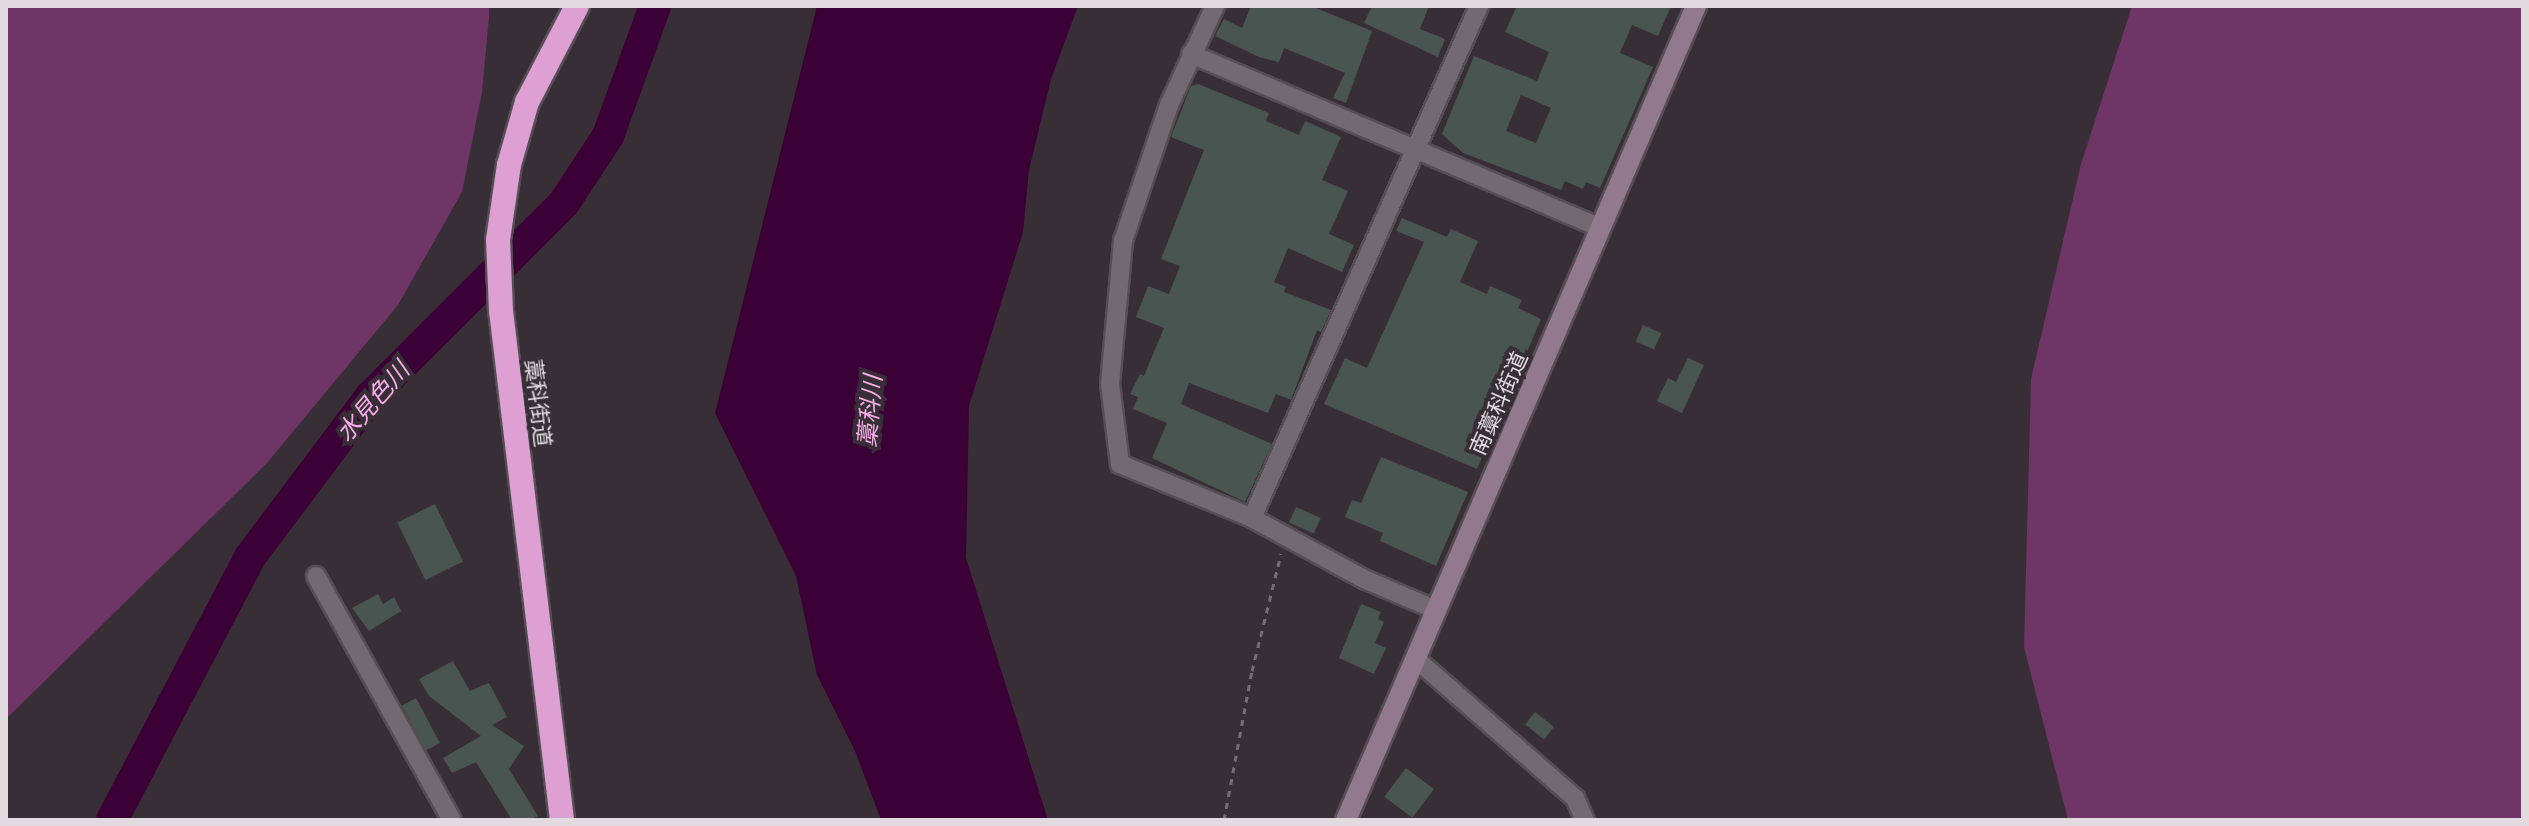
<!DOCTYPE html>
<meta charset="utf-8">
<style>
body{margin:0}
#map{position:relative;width:2529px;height:826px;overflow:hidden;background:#382f36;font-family:"Noto Sans","Noto Sans JP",sans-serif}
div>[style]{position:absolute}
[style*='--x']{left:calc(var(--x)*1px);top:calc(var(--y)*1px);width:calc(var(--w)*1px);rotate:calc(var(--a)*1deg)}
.green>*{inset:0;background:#6e3566}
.water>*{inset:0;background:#3b0035}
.river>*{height:32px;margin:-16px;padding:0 16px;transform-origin:16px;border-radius:16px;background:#3b0035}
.building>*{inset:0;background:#495550;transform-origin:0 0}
.path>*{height:3px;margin-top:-1.5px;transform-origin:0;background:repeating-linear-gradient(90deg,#746d72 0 6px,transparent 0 12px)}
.roads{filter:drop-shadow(2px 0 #554e54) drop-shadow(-2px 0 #554e54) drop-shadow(0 2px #554e54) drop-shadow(0 -2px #554e54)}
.street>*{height:18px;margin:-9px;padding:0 9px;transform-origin:9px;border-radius:9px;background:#736971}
.secondary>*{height:20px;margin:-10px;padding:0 10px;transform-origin:10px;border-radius:10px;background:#93798e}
.highway>*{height:24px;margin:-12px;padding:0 12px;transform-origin:12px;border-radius:12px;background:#de9fd3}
span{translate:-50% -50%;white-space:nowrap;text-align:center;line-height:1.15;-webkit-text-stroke:8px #382f36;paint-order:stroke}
.street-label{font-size:22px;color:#e1dbdf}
.water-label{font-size:24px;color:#f8aeeb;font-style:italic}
.frame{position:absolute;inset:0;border:8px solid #e1dbdf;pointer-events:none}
</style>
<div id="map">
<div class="green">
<div style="clip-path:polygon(6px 6px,489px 6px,489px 17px,482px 92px,462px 192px,398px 305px,267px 463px,6px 719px)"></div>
<div style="clip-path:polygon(2132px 6px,2523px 6px,2523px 820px,2068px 820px,2024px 647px,2031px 379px,2081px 164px)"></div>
</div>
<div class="water">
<div style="clip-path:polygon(817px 6px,1078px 6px,1051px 79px,1029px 170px,1023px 232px,969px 406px,966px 558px,1048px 820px,881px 820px,855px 751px,817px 675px,796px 576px,715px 413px)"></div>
</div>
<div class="river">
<div style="--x:112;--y:820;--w:297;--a:-62.3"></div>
<div style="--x:250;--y:557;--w:201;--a:-53.1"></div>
<div style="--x:371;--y:396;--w:273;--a:-45"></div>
<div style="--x:564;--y:203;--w:80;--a:-56.7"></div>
<div style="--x:608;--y:136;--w:138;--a:-70.1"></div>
</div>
<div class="building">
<div style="clip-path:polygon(1251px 6px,1311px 6px,1372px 31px,1346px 103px,1333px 98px,1345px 73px,1284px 48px,1279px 62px,1259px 57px,1215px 36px,1224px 19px,1242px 28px)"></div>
<div style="clip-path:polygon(1372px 6px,1429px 6px,1420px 29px,1445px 39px,1438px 57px,1364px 23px)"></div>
<div style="clip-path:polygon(evenodd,1517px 6px,1671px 6px,1658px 36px,1632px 25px,1620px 53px,1653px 67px,1600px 188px,1586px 182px,1583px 189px,1565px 181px,1561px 190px,1463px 153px,1442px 134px,1474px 56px,1537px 81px,1549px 52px,1505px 32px,1517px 6px,1521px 95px,1551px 108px,1536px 143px,1506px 131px,1521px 95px)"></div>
<div style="clip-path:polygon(1198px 84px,1269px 113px,1266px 121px,1299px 135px,1305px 121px,1341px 137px,1322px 180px,1348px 191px,1329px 234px,1354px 245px,1342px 272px,1288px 248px,1274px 282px,1286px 287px,1284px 292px,1331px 310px,1321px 332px,1317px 330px,1291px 400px,1276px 394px,1268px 413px,1189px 383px,1181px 404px,1272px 444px,1245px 502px,1152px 458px,1167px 423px,1133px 409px,1138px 397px,1130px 394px,1140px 374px,1144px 376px,1164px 328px,1136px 317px,1148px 286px,1169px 294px,1180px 266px,1161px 259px,1204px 150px,1171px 137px,1191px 86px)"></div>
<div style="clip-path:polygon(1402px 218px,1447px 237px,1451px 229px,1478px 241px,1460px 282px,1487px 294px,1490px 286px,1522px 300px,1518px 308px,1541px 319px,1477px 469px,1324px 404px,1345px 358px,1367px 368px,1424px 242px,1396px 231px)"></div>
<div style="left:1643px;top:325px;width:20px;height:18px;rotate:24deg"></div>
<div style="clip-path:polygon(1688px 358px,1704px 365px,1682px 413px,1657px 401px,1668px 378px,1676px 382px)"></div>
<div style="clip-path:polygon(1381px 457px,1468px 492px,1436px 566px,1380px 541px,1383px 533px,1345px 517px,1352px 500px,1361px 503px)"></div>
<div style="left:435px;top:504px;width:64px;height:42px;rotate:64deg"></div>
<div style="left:1296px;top:507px;width:27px;height:17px;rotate:24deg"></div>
<div style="clip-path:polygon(378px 594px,383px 604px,394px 597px,401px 611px,369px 631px,352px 608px)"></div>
<div style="clip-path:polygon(1361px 604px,1381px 612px,1378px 619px,1384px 622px,1375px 643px,1386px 648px,1374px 674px,1339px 658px)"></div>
<div style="clip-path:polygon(453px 661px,470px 691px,489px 683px,507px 717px,492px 725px,524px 746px,509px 769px,538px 816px,530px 820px,512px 820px,476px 762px,452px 773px,443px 758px,481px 736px,429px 696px,419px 679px)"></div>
<div style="left:416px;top:698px;width:51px;height:16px;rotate:62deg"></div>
<div style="left:1535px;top:712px;width:24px;height:16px;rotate:38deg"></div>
<div style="left:1406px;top:768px;width:35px;height:36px;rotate:37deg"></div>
</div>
<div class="path">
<div style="--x:1224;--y:820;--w:152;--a:-79.4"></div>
<div style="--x:1252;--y:671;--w:121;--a:-76.1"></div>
</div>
<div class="roads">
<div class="street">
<div style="--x:1215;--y:6;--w:109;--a:114.9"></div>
<div style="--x:1169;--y:105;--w:144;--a:108.7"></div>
<div style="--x:1123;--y:241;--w:144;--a:95.2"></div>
<div style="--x:1110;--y:384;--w:81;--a:82.9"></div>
<div style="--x:1120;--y:464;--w:143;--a:22.2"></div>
<div style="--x:1252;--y:518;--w:128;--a:28.6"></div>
<div style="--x:1364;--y:579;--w:76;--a:23.2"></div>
<div style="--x:1191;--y:54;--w:444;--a:23"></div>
<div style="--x:1252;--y:518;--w:560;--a:-66.09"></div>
<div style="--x:316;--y:576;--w:279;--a:60.9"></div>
<div style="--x:1416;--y:659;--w:211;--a:41.2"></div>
<div style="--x:1575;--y:798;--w:24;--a:66"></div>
</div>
<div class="secondary">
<div style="--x:1346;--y:820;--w:886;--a:-66.73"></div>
</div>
<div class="highway">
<div style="--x:562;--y:820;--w:513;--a:-96.83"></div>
<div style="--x:501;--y:311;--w:71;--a:-92.4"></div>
<div style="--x:498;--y:240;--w:76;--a:-81.7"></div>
<div style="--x:509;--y:165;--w:66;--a:-74.1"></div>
<div style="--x:527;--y:102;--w:108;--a:-62.5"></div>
</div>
</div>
<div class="street-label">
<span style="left:539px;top:403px;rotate:83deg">藁科街道</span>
<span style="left:1498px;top:403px;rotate:-66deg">南藁科街道</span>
</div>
<div class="water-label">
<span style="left:372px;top:401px;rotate:-49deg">水見色川</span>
<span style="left:869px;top:411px;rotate:-85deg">藁科川</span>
</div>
<div class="frame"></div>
</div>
